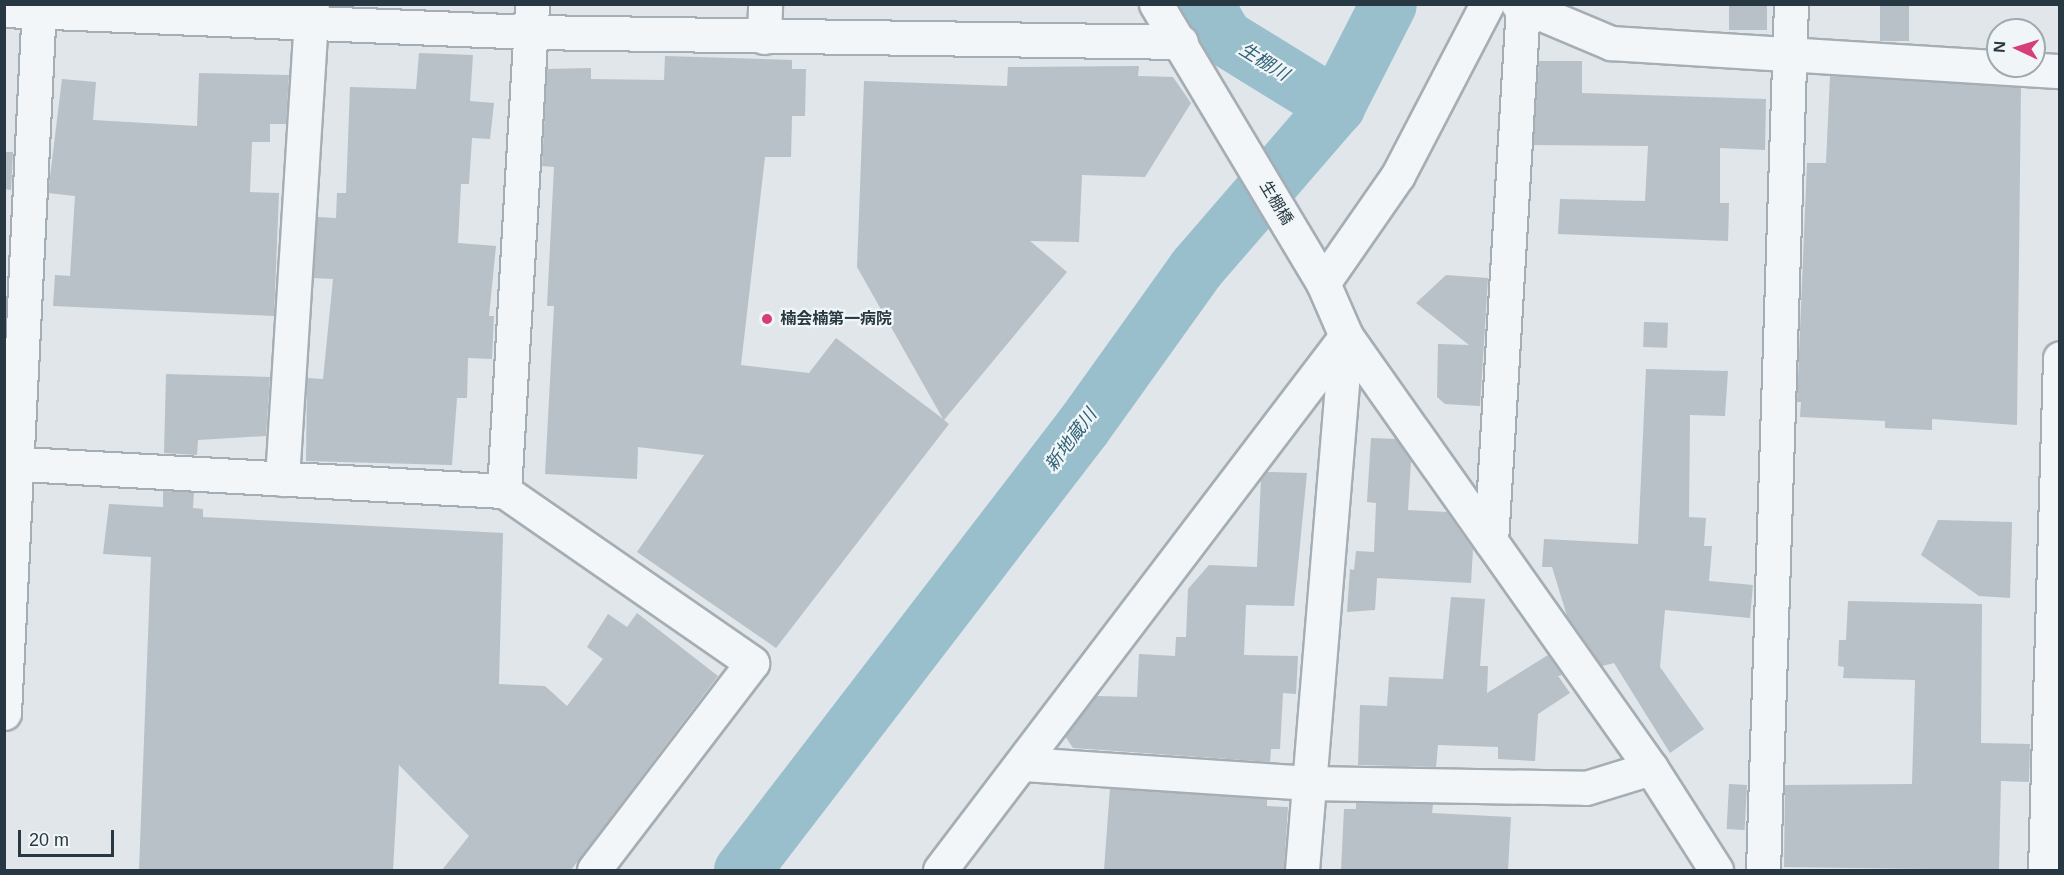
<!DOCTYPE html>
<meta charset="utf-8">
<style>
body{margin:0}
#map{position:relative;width:2064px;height:875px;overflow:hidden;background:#e0e6ea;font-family:Helvetica,"Noto Sans JP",sans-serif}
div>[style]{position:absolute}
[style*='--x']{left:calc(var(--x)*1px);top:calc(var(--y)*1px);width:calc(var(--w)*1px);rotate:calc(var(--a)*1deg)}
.river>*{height:57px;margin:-28.5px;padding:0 28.5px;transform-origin:28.5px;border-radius:28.5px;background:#99becc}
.building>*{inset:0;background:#b7c1c7;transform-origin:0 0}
.roads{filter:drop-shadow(2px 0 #a5aeb4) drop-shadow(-2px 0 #a5aeb4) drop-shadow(0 2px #a5aeb4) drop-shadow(0 -2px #a5aeb4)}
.minor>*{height:33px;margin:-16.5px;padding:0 16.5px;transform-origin:16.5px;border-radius:16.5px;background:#f3f6f8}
.tertiary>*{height:33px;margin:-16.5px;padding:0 16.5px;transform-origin:16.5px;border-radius:16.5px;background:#f3f6f8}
.dots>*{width:16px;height:16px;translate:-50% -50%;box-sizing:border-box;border:3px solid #f0f5f7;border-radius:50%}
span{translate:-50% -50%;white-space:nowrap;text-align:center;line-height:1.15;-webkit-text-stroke:4.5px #f0f5f7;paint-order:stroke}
.street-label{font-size:16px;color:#283842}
.poi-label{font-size:16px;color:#283842;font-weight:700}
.left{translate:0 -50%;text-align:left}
.water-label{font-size:18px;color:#2f6279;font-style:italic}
.frame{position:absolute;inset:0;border:6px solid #283842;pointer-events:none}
.north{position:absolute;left:1986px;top:18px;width:60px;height:60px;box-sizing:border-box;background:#f0f5f7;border:2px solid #a0a9af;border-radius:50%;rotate:274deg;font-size:16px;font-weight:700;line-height:24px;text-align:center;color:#283842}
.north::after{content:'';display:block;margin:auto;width:21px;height:27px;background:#d63e7a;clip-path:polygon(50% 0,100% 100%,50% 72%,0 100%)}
.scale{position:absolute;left:18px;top:830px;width:96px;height:27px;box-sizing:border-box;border:3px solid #283842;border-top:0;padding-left:8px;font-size:18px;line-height:21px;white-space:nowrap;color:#283842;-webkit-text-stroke:4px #f0f5f7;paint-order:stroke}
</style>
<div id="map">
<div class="river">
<div style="--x:1205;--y:4;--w:38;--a:60"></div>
<div style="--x:1224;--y:37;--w:132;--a:31.6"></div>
<div style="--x:742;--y:870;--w:560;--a:-52.48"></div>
<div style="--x:1083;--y:426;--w:194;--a:-54.4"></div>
<div style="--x:1196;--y:268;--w:214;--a:-49.2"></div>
<div style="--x:1336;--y:106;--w:114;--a:-63"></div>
</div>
<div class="building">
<div style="left:1729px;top:4px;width:38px;height:26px"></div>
<div style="left:1880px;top:4px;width:29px;height:37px"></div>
<div style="clip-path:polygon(419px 53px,473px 55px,470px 101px,494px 103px,490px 139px,472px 138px,469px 184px,461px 184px,458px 243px,496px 246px,489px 316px,494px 316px,492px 359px,468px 358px,467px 398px,457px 398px,452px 465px,306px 461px,307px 378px,323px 379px,333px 279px,313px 278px,317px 217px,336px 218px,337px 193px,346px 193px,350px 87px,416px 89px)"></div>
<div style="clip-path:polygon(665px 56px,792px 60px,792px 69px,806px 69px,805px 116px,792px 116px,791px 157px,765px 157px,741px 365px,809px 373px,836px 338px,943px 419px,857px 267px,864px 81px,1007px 86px,1008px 67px,1139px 66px,1138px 76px,1173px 77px,1191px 103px,1145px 177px,1082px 175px,1079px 242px,1030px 241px,1067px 272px,944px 420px,949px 424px,776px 648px,637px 552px,704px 455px,638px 447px,637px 479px,545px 474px,554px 306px,547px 306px,554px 167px,542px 166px,547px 69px,591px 68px,591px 79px,664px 80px)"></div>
<div style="clip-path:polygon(1539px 61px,1582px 61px,1582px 93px,1766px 99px,1765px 150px,1720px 148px,1720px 203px,1729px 203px,1728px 241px,1558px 234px,1560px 199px,1645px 201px,1648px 146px,1533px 145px)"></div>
<div style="clip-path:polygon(199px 73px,289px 75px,286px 124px,270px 124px,270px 142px,252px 142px,250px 192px,279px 193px,274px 316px,53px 306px,55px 275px,70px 276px,75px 196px,48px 193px,62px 79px,96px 82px,93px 120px,197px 126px)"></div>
<div style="clip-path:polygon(1830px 76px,2021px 87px,2017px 425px,1932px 419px,1932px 430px,1885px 428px,1885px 421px,1800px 417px,1801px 402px,1797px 402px,1807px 163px,1826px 163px)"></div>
<div style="clip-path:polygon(4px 152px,13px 152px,11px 190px,4px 189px)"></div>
<div style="clip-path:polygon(1446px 275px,1488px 278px,1480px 406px,1445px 404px,1437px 397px,1438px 344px,1469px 345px,1416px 303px)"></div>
<div style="left:1644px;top:322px;width:24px;height:25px;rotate:2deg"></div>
<div style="clip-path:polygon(1646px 369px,1728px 371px,1725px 416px,1690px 415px,1689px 517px,1706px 518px,1704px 546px,1712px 546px,1709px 581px,1753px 585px,1750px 618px,1665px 610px,1660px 667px,1704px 729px,1670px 753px,1614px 663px,1602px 666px,1567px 616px,1552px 567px,1542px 567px,1544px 539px,1638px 544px)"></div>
<div style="clip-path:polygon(166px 374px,270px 377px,266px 436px,198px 440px,197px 455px,164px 453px)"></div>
<div style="clip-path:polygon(1371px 438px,1396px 439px,1411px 461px,1408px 510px,1447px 512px,1473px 549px,1471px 583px,1377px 578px,1375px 610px,1347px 612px,1350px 569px,1354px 570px,1356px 551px,1374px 552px,1376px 503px,1367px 502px)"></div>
<div style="clip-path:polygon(1266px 472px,1307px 473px,1294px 606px,1246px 605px,1244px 655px,1298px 656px,1296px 694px,1283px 693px,1280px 749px,1271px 749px,1270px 762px,1073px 748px,1065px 736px,1096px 696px,1137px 697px,1139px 654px,1175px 656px,1176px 637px,1186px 637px,1188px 589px,1209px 565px,1257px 567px,1261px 479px)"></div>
<div style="clip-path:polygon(163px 491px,194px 492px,193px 508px,203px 509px,203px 517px,503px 533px,499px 684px,545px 686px,567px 706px,603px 659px,587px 647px,608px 614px,627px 627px,637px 613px,718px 676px,571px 870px,442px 870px,469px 836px,399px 765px,393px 870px,139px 870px,151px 557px,103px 554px,109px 504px,163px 507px)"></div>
<div style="clip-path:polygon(1938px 520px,2012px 522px,2010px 598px,1979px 596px,1921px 555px)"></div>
<div style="clip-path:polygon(1451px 597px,1485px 599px,1480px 666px,1488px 666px,1487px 693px,1548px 655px,1562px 675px,1558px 676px,1570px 693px,1538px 714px,1535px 761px,1498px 759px,1498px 747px,1438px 745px,1436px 767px,1358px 765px,1360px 705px,1387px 706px,1389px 677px,1443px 679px)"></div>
<div style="clip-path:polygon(1848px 601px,1982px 604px,1981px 743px,2030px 744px,2029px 782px,2001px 781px,1999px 870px,1784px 867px,1785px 785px,1912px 784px,1915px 680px,1843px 678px,1844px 667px,1838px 666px,1839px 640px,1846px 640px)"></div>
<div style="left:1729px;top:784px;width:18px;height:45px;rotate:3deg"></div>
<div style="clip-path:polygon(1110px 788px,1267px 799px,1267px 806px,1288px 807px,1284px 870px,1104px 870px)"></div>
<div style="clip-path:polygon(1356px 803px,1433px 804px,1432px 813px,1511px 817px,1508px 870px,1341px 870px,1344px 809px,1356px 809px)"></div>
</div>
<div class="roads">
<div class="minor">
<div style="--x:1156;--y:4;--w:325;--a:59.1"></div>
<div style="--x:1323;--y:283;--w:58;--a:66.5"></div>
<div style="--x:1518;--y:4;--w:101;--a:22.8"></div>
<div style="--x:1611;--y:43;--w:450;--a:3.6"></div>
<div style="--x:4;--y:10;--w:527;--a:2.39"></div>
<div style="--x:531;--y:32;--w:650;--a:0.88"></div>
<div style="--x:764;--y:37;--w:33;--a:-88"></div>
<div style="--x:1323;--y:283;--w:131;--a:-55.2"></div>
<div style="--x:1398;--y:175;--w:193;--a:-62.5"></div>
<div style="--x:4;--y:463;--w:501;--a:3.21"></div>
<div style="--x:504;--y:491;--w:302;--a:34.7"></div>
<div style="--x:752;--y:663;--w:260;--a:127.4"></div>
<div style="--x:282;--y:479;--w:476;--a:-86.4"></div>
<div style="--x:504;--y:491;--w:488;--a:-86.7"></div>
<div style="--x:1491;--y:541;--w:536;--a:-86.58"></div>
<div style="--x:4;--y:713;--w:710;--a:-87.17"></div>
<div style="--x:1024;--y:764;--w:286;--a:3.8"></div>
<div style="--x:1309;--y:783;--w:277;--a:1"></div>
<div style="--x:1586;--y:788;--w:68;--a:-17.1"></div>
<div style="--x:940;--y:870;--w:671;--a:-52.75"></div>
<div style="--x:1346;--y:336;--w:536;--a:94.71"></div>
<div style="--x:1763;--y:870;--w:866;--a:-88.15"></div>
<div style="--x:2045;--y:870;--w:512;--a:-88.32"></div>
</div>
<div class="tertiary">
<div style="--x:1346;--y:336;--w:529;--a:54.78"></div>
<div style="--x:1651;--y:768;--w:121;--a:57.5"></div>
</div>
</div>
<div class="dots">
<div style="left:767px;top:319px;background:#d63e7a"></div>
</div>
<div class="street-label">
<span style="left:1276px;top:203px;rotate:59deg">生棚橋</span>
</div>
<div class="poi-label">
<span class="left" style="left:780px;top:319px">楠会楠第一病院</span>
</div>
<div class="water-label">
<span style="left:1264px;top:62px;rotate:32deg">生棚川</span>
<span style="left:1071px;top:440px;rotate:-53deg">新地蔵川</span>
</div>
<div class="frame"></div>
<div class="north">N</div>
<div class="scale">20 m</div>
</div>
